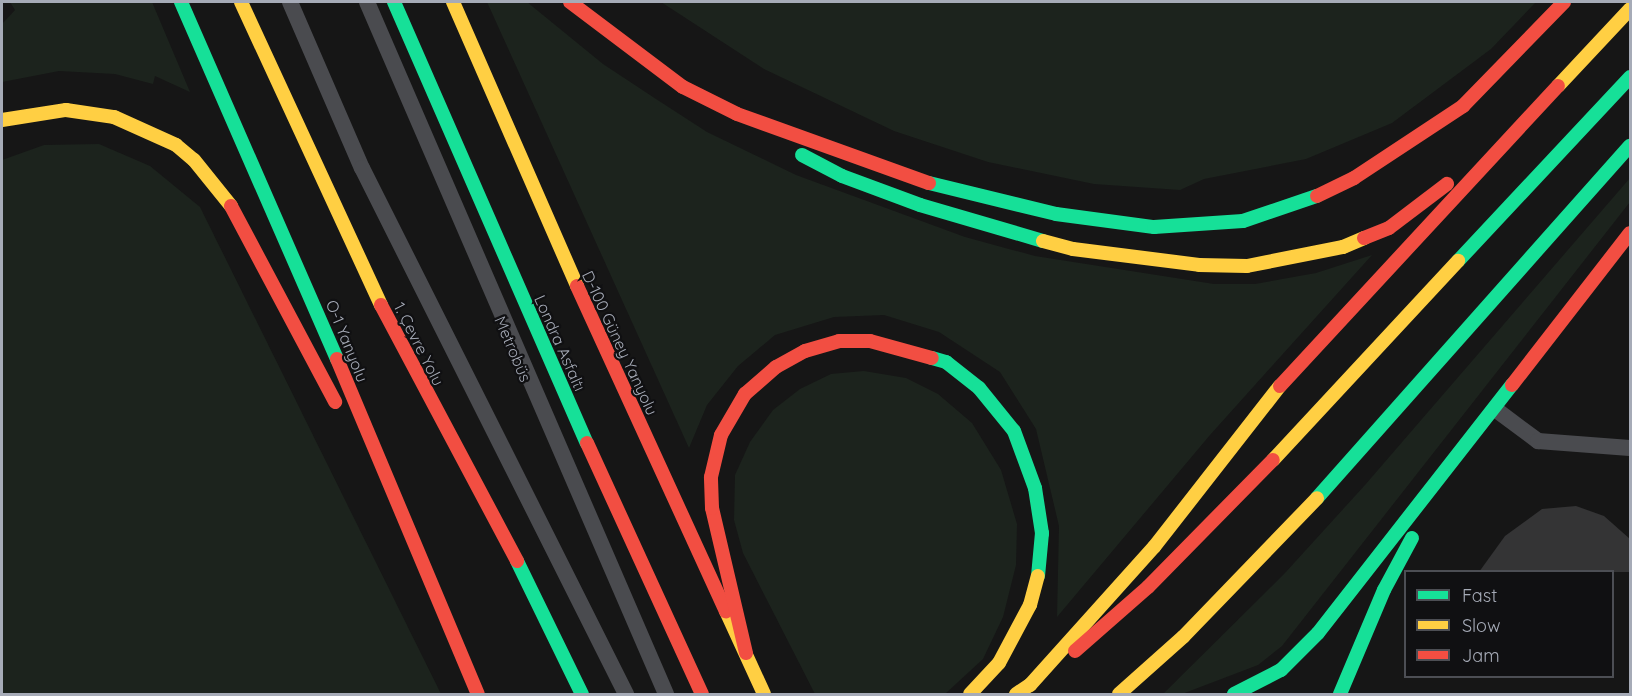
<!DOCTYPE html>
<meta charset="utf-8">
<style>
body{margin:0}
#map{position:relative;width:1632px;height:696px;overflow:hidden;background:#161616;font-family:Quicksand,sans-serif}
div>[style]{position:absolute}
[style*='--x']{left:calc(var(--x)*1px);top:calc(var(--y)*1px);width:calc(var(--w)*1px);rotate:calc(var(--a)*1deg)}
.green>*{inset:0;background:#1c231d}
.building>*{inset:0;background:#343435}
.lane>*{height:16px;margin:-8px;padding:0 8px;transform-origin:8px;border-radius:8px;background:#4a4b4f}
.fast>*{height:14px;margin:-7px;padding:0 7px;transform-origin:7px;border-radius:7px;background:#16e098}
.slow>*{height:14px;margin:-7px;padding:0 7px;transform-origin:7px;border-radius:7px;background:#ffcf43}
.jam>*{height:14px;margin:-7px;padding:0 7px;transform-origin:7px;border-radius:7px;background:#f24e42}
span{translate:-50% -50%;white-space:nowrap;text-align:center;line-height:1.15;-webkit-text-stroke:4.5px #101012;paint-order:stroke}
.street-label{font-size:16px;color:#a6abb7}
.frame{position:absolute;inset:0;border:3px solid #a6abb7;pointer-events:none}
.legend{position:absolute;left:1404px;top:570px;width:210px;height:108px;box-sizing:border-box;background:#101012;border:2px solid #4c4e54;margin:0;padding:8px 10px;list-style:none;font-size:18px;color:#a6abb7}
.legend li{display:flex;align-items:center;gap:12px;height:30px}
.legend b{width:30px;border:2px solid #4c4e54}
</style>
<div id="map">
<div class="green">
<div style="clip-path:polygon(10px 2px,152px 2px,190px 92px,155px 76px,153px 84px,115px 74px,59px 71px,2px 82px,2px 24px,15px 10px)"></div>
<div style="clip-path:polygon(487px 2px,527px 2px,603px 64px,656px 99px,707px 132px,796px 175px,965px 237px,1035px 256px,1214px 284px,1255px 284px,1316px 273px,1372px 255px,1210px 435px,1057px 617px,1059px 526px,1036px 429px,1000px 372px,939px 332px,884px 315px,834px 317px,775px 335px,738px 366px,707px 405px,689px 448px)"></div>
<div style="clip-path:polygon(661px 2px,1536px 2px,1491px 49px,1392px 123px,1306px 159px,1204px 179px,1180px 190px,1094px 184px,988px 162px,894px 131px,764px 69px)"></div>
<div style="clip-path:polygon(99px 144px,150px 166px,200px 207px,441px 694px,2px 694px,2px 160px,44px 145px)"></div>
<div style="clip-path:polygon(1630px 178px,1630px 202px,1282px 646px,1258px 665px,1182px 694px,1163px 694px,1285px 573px,1365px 485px)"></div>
<div style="clip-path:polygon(864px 371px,906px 378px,938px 394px,972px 423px,1001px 470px,1017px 524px,1016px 565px,1003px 617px,983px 659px,945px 694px,815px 694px,743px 553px,734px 520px,735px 475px,750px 442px,773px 410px,800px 389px,831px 374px)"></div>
</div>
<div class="building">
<div style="clip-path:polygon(1576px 506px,1604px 516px,1630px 539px,1630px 572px,1479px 572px,1505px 536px,1542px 509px)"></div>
</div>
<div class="lane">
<div style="--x:290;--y:2;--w:181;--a:66.6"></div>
<div style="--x:362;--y:168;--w:589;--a:63.35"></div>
<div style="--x:367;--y:2;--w:754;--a:66.63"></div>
<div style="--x:1495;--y:409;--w:54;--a:36.7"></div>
<div style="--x:1538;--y:441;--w:92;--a:4.4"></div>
</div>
<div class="fast">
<div style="--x:181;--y:2;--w:390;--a:66.4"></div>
<div style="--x:394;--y:2;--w:481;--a:66.4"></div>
<div style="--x:802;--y:155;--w:45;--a:27.7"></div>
<div style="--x:842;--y:176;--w:83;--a:20.4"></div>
<div style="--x:920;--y:205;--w:128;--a:16.3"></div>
<div style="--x:929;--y:183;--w:131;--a:13.7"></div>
<div style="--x:1056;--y:214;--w:99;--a:7.6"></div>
<div style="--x:1154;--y:227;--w:89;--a:-3.9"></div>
<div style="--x:1243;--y:221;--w:78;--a:-18.7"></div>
<div style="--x:1458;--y:261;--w:252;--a:-46.9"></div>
<div style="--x:932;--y:358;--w:15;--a:16"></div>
<div style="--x:946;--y:362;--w:42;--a:38.2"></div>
<div style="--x:979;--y:388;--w:55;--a:50.9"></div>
<div style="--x:1014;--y:431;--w:61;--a:69.8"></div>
<div style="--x:1035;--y:488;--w:46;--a:81.2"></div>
<div style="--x:1042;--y:533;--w:43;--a:95.3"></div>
<div style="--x:1317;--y:498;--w:471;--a:-48.4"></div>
<div style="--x:517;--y:561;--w:148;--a:64"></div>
<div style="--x:1234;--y:694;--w:53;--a:-27.1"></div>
<div style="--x:1281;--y:670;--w:52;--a:-45"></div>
<div style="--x:1318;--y:633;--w:315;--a:-52"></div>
<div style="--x:1340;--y:694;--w:113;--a:-67.1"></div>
<div style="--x:1384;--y:590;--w:59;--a:-61.7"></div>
</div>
<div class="slow">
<div style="--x:241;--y:2;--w:334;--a:65.2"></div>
<div style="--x:453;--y:2;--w:310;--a:66.4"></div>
<div style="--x:1558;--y:86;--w:105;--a:-46.9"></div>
<div style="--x:2;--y:120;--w:65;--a:-8.9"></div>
<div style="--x:66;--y:110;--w:49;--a:8.3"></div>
<div style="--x:114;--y:117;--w:68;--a:24.3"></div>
<div style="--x:176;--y:145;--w:23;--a:40"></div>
<div style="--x:194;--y:160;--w:59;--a:51.2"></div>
<div style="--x:1043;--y:241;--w:31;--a:15"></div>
<div style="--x:1073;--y:249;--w:127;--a:7.2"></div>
<div style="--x:1199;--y:265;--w:48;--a:1.2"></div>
<div style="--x:1247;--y:266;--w:98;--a:-11.2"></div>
<div style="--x:1343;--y:247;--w:23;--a:-23"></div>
<div style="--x:1273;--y:460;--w:272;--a:-47.1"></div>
<div style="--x:726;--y:611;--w:91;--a:65.4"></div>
<div style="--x:970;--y:694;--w:42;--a:-46.9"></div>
<div style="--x:999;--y:663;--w:66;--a:-61.9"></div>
<div style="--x:1030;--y:605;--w:30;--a:-75"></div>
<div style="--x:1016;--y:694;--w:17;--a:-33"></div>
<div style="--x:1030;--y:685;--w:186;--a:-48.1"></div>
<div style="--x:1154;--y:547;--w:204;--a:-52"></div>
<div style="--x:1119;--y:694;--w:86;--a:-41.7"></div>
<div style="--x:1183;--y:637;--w:193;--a:-46"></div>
</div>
<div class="jam">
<div style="--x:570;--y:2;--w:141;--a:37"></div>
<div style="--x:683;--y:87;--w:60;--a:26.6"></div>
<div style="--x:737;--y:114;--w:204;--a:19.8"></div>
<div style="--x:1317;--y:196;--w:41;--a:-25.9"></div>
<div style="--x:1354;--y:178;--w:131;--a:-33.4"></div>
<div style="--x:1463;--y:106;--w:145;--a:-45.8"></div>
<div style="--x:231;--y:206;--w:222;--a:62"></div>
<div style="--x:1364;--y:238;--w:27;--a:-22"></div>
<div style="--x:1389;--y:228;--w:73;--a:-37.2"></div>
<div style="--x:577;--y:286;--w:358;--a:65.4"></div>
<div style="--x:381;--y:305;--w:290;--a:62"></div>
<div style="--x:337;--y:359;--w:363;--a:67.2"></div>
<div style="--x:1512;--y:385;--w:192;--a:-52.2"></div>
<div style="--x:1280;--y:386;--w:409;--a:-47.2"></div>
<div style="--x:587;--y:443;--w:276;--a:65.4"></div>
<div style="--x:1075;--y:651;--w:97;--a:-41.2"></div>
<div style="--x:1148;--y:587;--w:178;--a:-45.5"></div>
<div style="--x:746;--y:653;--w:149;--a:-103.2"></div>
<div style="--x:712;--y:508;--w:31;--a:-92"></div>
<div style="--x:711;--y:477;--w:43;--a:-76.6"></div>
<div style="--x:721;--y:435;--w:48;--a:-59.7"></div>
<div style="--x:745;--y:394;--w:41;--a:-41.1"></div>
<div style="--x:776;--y:367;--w:33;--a:-29"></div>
<div style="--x:805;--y:351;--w:35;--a:-16"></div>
<div style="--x:839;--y:341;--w:31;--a:0"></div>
<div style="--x:870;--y:341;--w:64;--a:15.3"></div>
</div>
<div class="street-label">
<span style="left:347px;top:341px;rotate:68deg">O-1 Yanyolu</span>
<span style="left:560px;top:343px;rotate:66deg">Londra Asfaltı</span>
<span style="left:620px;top:343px;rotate:65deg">D-100 Güney Yanyolu</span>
<span style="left:419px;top:344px;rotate:63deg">1. Çevre Yolu</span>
<span style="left:513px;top:349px;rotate:67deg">Metrobüs</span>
</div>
<div class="frame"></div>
<ul class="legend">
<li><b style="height:8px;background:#16e098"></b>Fast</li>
<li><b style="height:8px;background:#ffcf43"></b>Slow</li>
<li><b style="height:8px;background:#f24e42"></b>Jam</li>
</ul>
</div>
